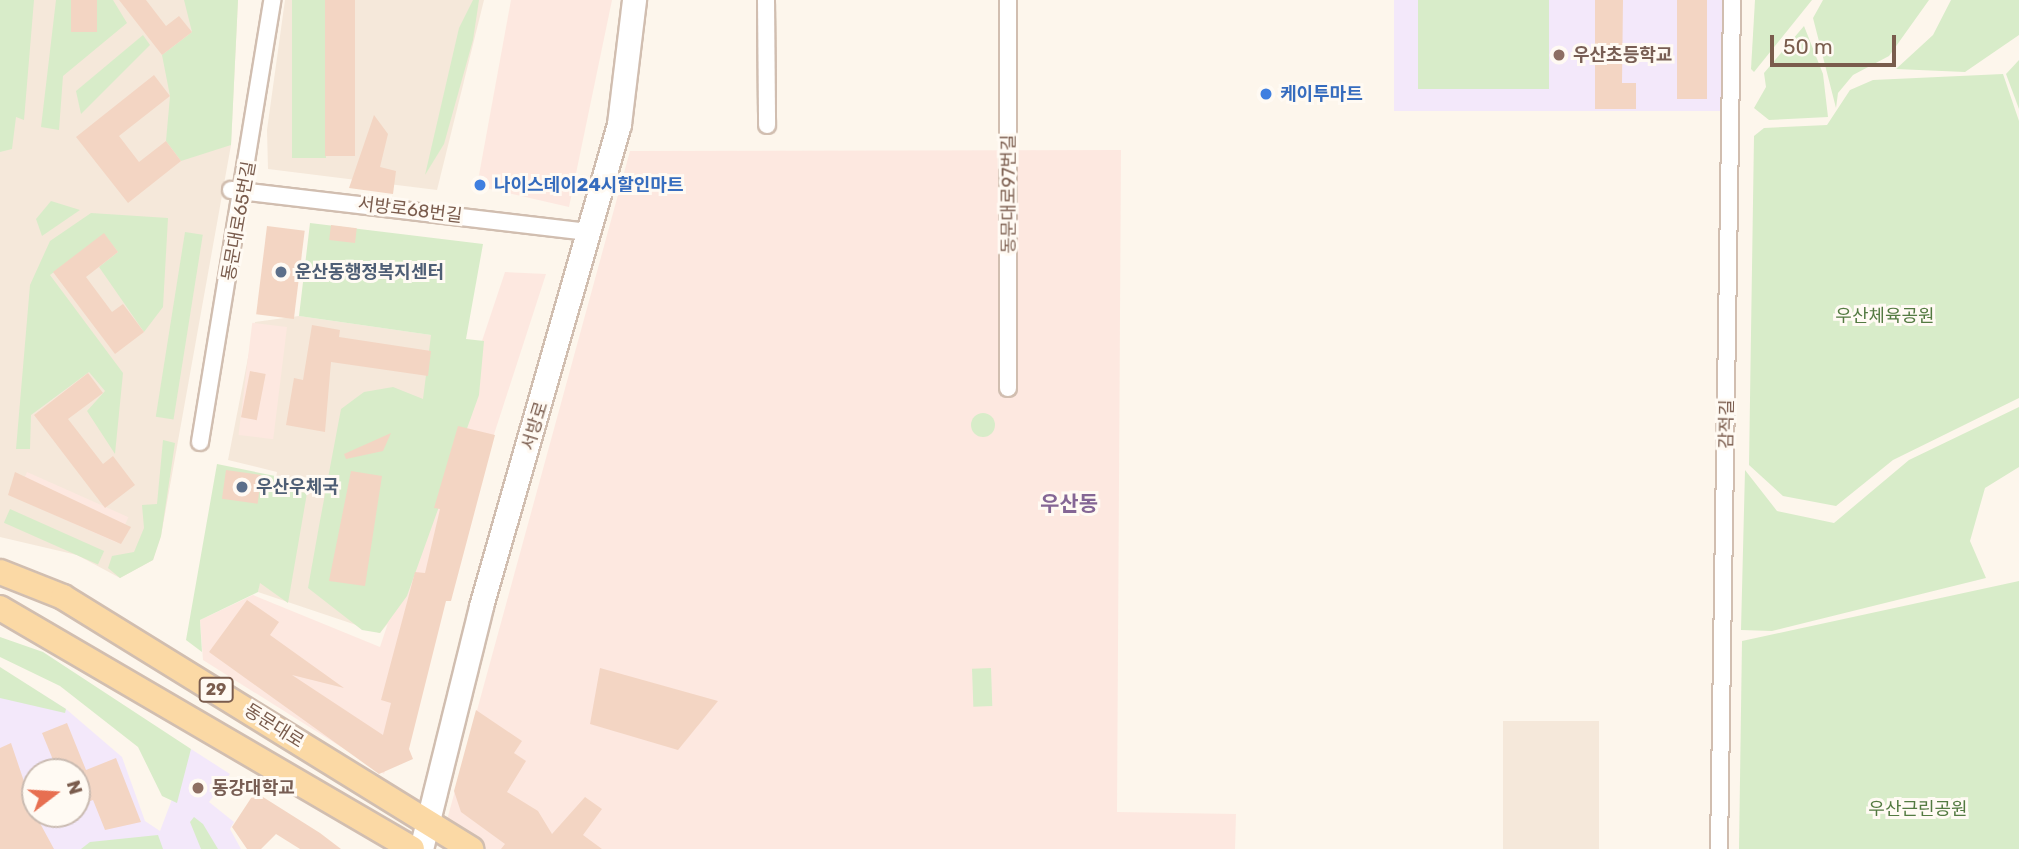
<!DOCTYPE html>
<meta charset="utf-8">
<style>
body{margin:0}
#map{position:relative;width:2019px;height:849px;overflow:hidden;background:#fdf6ec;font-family:Rubik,"Noto Sans KR",sans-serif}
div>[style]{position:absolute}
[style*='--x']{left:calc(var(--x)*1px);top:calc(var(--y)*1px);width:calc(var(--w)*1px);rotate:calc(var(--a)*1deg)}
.residential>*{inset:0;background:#f5e8da;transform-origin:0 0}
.commercial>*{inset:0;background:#fde8e0;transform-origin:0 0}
.education>*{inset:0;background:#f3e8fa;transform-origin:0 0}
.green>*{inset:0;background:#d8ecc9;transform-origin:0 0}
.round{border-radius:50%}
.building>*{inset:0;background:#f3d5c3;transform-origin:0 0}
.roads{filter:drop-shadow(2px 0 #d1beb0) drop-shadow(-2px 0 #d1beb0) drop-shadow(0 2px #d1beb0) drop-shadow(0 -2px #d1beb0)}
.minor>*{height:16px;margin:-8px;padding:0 8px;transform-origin:8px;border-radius:8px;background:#fff}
.secondary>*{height:23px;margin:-11.5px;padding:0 11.5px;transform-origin:11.5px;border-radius:11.5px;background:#fff}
.primary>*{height:24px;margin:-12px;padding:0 12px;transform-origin:12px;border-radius:12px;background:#fbd9a5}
.dots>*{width:19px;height:19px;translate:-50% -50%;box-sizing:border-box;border:4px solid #fffaf3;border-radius:50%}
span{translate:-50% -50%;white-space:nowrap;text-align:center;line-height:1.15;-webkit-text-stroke:6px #fffaf3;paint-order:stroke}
.shield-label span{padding:2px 5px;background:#fffaf3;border:2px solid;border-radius:5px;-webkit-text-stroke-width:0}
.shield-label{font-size:16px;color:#7a5c4d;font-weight:700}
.education-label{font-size:18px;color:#785e54;font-weight:700}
.left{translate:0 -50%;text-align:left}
.shop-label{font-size:18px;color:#366cbe;font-weight:700}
.street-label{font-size:18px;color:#7a5c4d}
.service-label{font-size:18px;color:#4e5e75;font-weight:700}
.park-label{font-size:18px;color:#537a41}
.quarter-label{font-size:21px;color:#846695;font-weight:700}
.north{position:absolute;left:21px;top:758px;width:70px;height:70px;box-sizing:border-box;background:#fffaf3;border:2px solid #cabbb1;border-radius:50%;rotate:73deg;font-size:19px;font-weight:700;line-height:28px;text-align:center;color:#7a5c4d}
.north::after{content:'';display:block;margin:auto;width:24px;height:32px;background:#e76f51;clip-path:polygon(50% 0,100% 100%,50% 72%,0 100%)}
.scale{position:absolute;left:1770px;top:35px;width:126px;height:32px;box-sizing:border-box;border:4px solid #7a5c4d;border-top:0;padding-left:9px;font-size:21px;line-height:24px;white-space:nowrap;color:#7a5c4d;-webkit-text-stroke:5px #fffaf3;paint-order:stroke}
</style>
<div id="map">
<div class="residential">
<div style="clip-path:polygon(0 0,238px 0,231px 145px,161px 536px,153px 560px,120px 578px,77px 555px,0 537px)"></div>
<div style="clip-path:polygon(285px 0,484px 0,437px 190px,268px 169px,267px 130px)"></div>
<div style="clip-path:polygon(299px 316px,466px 340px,417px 588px,380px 633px,258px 592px,277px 472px,228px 460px,255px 322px)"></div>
<div style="left:1503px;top:721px;width:96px;height:128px"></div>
</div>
<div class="commercial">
<div style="clip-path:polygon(511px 0,612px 0,569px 207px,477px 186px)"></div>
<div style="clip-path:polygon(1121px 150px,1117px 812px,1236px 814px,1235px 849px,486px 849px,447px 820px,630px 151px)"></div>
<div style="clip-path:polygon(505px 272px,546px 274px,384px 774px,203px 660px,200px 620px,253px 595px,380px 647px)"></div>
<div style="left:287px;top:327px;width:113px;height:35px;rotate:97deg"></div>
<div style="left:27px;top:472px;width:111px;height:28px;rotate:24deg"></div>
</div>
<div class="education">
<div style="left:1394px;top:0;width:331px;height:111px"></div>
<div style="clip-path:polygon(evenodd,0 668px,66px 709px,122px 757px,145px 821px,160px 831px,191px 749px,230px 774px,209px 802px,234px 822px,230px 829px,241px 849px,0 849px,0 668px,35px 772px,77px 772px,77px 814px,35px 814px,35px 772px)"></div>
</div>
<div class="green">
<div style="clip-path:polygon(0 0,34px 0,24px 120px,16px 117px,12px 149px,0 152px)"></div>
<div style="clip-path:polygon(56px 0,113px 0,127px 23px,63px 76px,59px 130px,41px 127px)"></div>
<div style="clip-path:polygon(184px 0,238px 0,231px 145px,181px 161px,166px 141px,170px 96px,162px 55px,192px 32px)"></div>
<div style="left:292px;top:0;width:34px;height:158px"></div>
<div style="clip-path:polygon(473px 0,479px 0,473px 40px,444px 144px,425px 175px,459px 28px)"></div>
<div style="left:1418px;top:0;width:131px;height:89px"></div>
<div style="clip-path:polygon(1755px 0,1812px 0,1754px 72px,1751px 69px)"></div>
<div style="clip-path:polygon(1823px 0,1929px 0,1889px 56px,1853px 75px,1838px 93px,1836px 108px,1813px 18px)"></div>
<div style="clip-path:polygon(1951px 0,2019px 0,2019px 35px,1965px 72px,1896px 69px,1933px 35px)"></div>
<div style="clip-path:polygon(1804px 26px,1823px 74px,1828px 117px,1769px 120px,1754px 108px,1766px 87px,1764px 73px)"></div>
<div style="clip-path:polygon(143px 35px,150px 45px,81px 114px,76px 91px)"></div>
<div style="clip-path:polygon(2019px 60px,2019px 109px,2006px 74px)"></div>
<div style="clip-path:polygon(2003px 74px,2019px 121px,2019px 398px,1893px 460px,1836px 506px,1783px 496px,1749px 465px,1754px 136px,1764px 128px,1827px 125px,1850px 90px,1873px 80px)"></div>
<div style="clip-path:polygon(51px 201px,80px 210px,42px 236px,36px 219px)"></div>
<div style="clip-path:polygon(91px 213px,168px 218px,163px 307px,144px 332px,99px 267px,118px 252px,104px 234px,50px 275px,123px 373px,115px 454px,87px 411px,105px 391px,89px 372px,31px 415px,30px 449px,16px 449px,30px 285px,50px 241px)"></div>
<div style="clip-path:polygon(310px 223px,483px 244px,466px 339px,484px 341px,479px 395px,407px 596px,380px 633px,362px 630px,308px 588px,319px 526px,341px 409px,364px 392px,393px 387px,423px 399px,431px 335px,299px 316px)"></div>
<div style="left:185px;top:232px;width:18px;height:187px;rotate:9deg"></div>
<div style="clip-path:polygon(2019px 407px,2019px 467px,1985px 488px,1970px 541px,1986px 578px,1772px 631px,1741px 630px,1745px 470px,1777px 511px,1834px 523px,1909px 460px)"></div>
<div class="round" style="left:971px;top:413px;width:24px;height:24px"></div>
<div style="clip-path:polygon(163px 440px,175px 443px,161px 536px,153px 560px,120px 578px,108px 568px,112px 556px,134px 552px,144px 528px,142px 505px,157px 504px)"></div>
<div style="clip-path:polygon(217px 464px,275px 476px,274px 489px,307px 493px,288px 603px,260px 583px,258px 592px,200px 620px,202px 652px,186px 640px)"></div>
<div style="left:10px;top:509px;width:103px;height:15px;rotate:24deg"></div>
<div style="clip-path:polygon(2019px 581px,2019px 849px,1739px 849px,1742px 641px)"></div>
<div style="clip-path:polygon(0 637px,43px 652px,191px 749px,177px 803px,162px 796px,138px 747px,60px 686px,0 657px)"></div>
<div style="clip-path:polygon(0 667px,66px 709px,65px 713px,0 698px)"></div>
<div style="left:991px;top:668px;width:38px;height:19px;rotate:88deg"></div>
<div style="clip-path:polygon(194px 817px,203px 824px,218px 849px,201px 849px,190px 822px)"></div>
<div style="clip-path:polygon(158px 835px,163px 849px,81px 849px,90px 842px)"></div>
</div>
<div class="building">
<div style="left:71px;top:0;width:26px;height:32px"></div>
<div style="clip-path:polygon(119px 0,146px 0,166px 26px,179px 16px,192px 32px,162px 55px)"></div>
<div style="left:325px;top:0;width:30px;height:156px"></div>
<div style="clip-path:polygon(1595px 0,1623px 0,1622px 83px,1636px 83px,1636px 109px,1595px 109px)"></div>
<div style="left:1677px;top:0;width:30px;height:99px"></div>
<div style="clip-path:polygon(154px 75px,170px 96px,119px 136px,139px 162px,166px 141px,181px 161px,128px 203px,76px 137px)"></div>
<div style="clip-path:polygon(374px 115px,388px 134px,380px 167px,396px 171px,393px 194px,349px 188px)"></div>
<div style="left:331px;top:225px;width:26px;height:15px;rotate:7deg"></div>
<div style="left:267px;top:226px;width:38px;height:89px;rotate:7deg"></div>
<div style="clip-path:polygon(104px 233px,118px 252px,86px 277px,112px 312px,123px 304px,144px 332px,115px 354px,53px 272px)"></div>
<div style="clip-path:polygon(312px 325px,340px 330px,339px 337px,431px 351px,428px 376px,331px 362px,325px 432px,286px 425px,294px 378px,303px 380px)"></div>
<div style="left:250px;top:371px;width:16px;height:47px;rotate:11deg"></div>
<div style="clip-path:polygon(88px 373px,103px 393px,68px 419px,103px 464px,113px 456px,135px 485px,105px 508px,34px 415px)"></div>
<div style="clip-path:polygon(458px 426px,495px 435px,451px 601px,446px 601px,409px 749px,413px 759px,379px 774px,209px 652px,247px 600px,279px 622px,270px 635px,344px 688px,292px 675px,383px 735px,391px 703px,381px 700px,415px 572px,425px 573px,440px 509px,434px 508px)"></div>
<div style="clip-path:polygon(391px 433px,383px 451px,346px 459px,344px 454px)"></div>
<div style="left:226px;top:470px;width:36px;height:29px;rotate:8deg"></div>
<div style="clip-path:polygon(351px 471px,382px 476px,365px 586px,329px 581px)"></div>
<div style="clip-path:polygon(15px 472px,131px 527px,121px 544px,8px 495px)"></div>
<div style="clip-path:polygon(600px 668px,718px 701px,678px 750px,590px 724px)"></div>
<div style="clip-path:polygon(476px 710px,522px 741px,514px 753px,526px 761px,507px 792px,538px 811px,552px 834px,585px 797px,602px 809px,583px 835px,602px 849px,501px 849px,505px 844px,461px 812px,454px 791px)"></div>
<div style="clip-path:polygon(67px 723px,86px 770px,116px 758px,141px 822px,105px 830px,93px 800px,77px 806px,82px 772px,58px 772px,42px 733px)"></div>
<div style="clip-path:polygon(11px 743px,35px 814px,54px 849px,0 849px,0 748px)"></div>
<div style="clip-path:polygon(255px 792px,320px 833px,341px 849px,300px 849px,276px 834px,261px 849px,247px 849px,232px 827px)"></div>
</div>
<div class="roads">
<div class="minor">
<div style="--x:766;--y:0;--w:125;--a:89.5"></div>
<div style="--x:231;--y:190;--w:360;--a:6.7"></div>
<div style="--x:1008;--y:388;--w:388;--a:-90"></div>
<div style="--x:200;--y:442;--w:448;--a:-80.7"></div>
<div style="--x:1719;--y:849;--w:849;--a:-89.12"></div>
</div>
<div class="secondary">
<div style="--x:421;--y:849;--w:250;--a:-76.1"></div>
<div style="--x:481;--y:606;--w:501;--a:-74.02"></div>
<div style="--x:619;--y:124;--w:125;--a:-83.1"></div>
</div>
<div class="primary">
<div style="--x:0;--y:572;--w:68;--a:21.6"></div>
<div style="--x:63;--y:597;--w:480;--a:31.7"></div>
<div style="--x:0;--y:608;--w:477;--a:30.3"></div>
</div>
</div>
<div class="dots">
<div style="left:1559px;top:55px;background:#8d6e63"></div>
<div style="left:1266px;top:94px;background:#3f7fe0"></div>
<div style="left:480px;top:185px;background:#3f7fe0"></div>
<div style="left:281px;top:272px;background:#5c6f8a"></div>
<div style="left:242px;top:487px;background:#5c6f8a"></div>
<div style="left:198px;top:788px;background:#8d6e63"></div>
</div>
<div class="shield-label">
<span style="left:216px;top:690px">29</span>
</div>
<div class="education-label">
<span class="left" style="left:1573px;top:55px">우산초등학교</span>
<span class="left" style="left:212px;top:788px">동강대학교</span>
</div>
<div class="shop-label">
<span class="left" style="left:1280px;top:94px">케이투마트</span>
<span class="left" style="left:494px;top:185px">나이스데이24시할인마트</span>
</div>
<div class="street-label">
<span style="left:1009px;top:194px;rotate:-90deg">동문대로97번길</span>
<span style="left:410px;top:210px;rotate:7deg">서방로68번길</span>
<span style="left:239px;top:221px;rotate:-80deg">동문대로65번길</span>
<span style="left:1727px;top:424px;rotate:-89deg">감적길</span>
<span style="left:535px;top:426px;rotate:-73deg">서방로</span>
<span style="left:274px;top:726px;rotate:32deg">동문대로</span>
</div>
<div class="service-label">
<span class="left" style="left:295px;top:272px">운산동행정복지센터</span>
<span class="left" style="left:256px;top:487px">우산우체국</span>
</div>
<div class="park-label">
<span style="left:1885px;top:316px">우산체육공원</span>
<span style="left:1918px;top:809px">우산근린공원</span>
</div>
<div class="quarter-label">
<span style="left:1069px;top:504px">우산동</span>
</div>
<div class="north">N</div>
<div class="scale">50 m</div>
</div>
